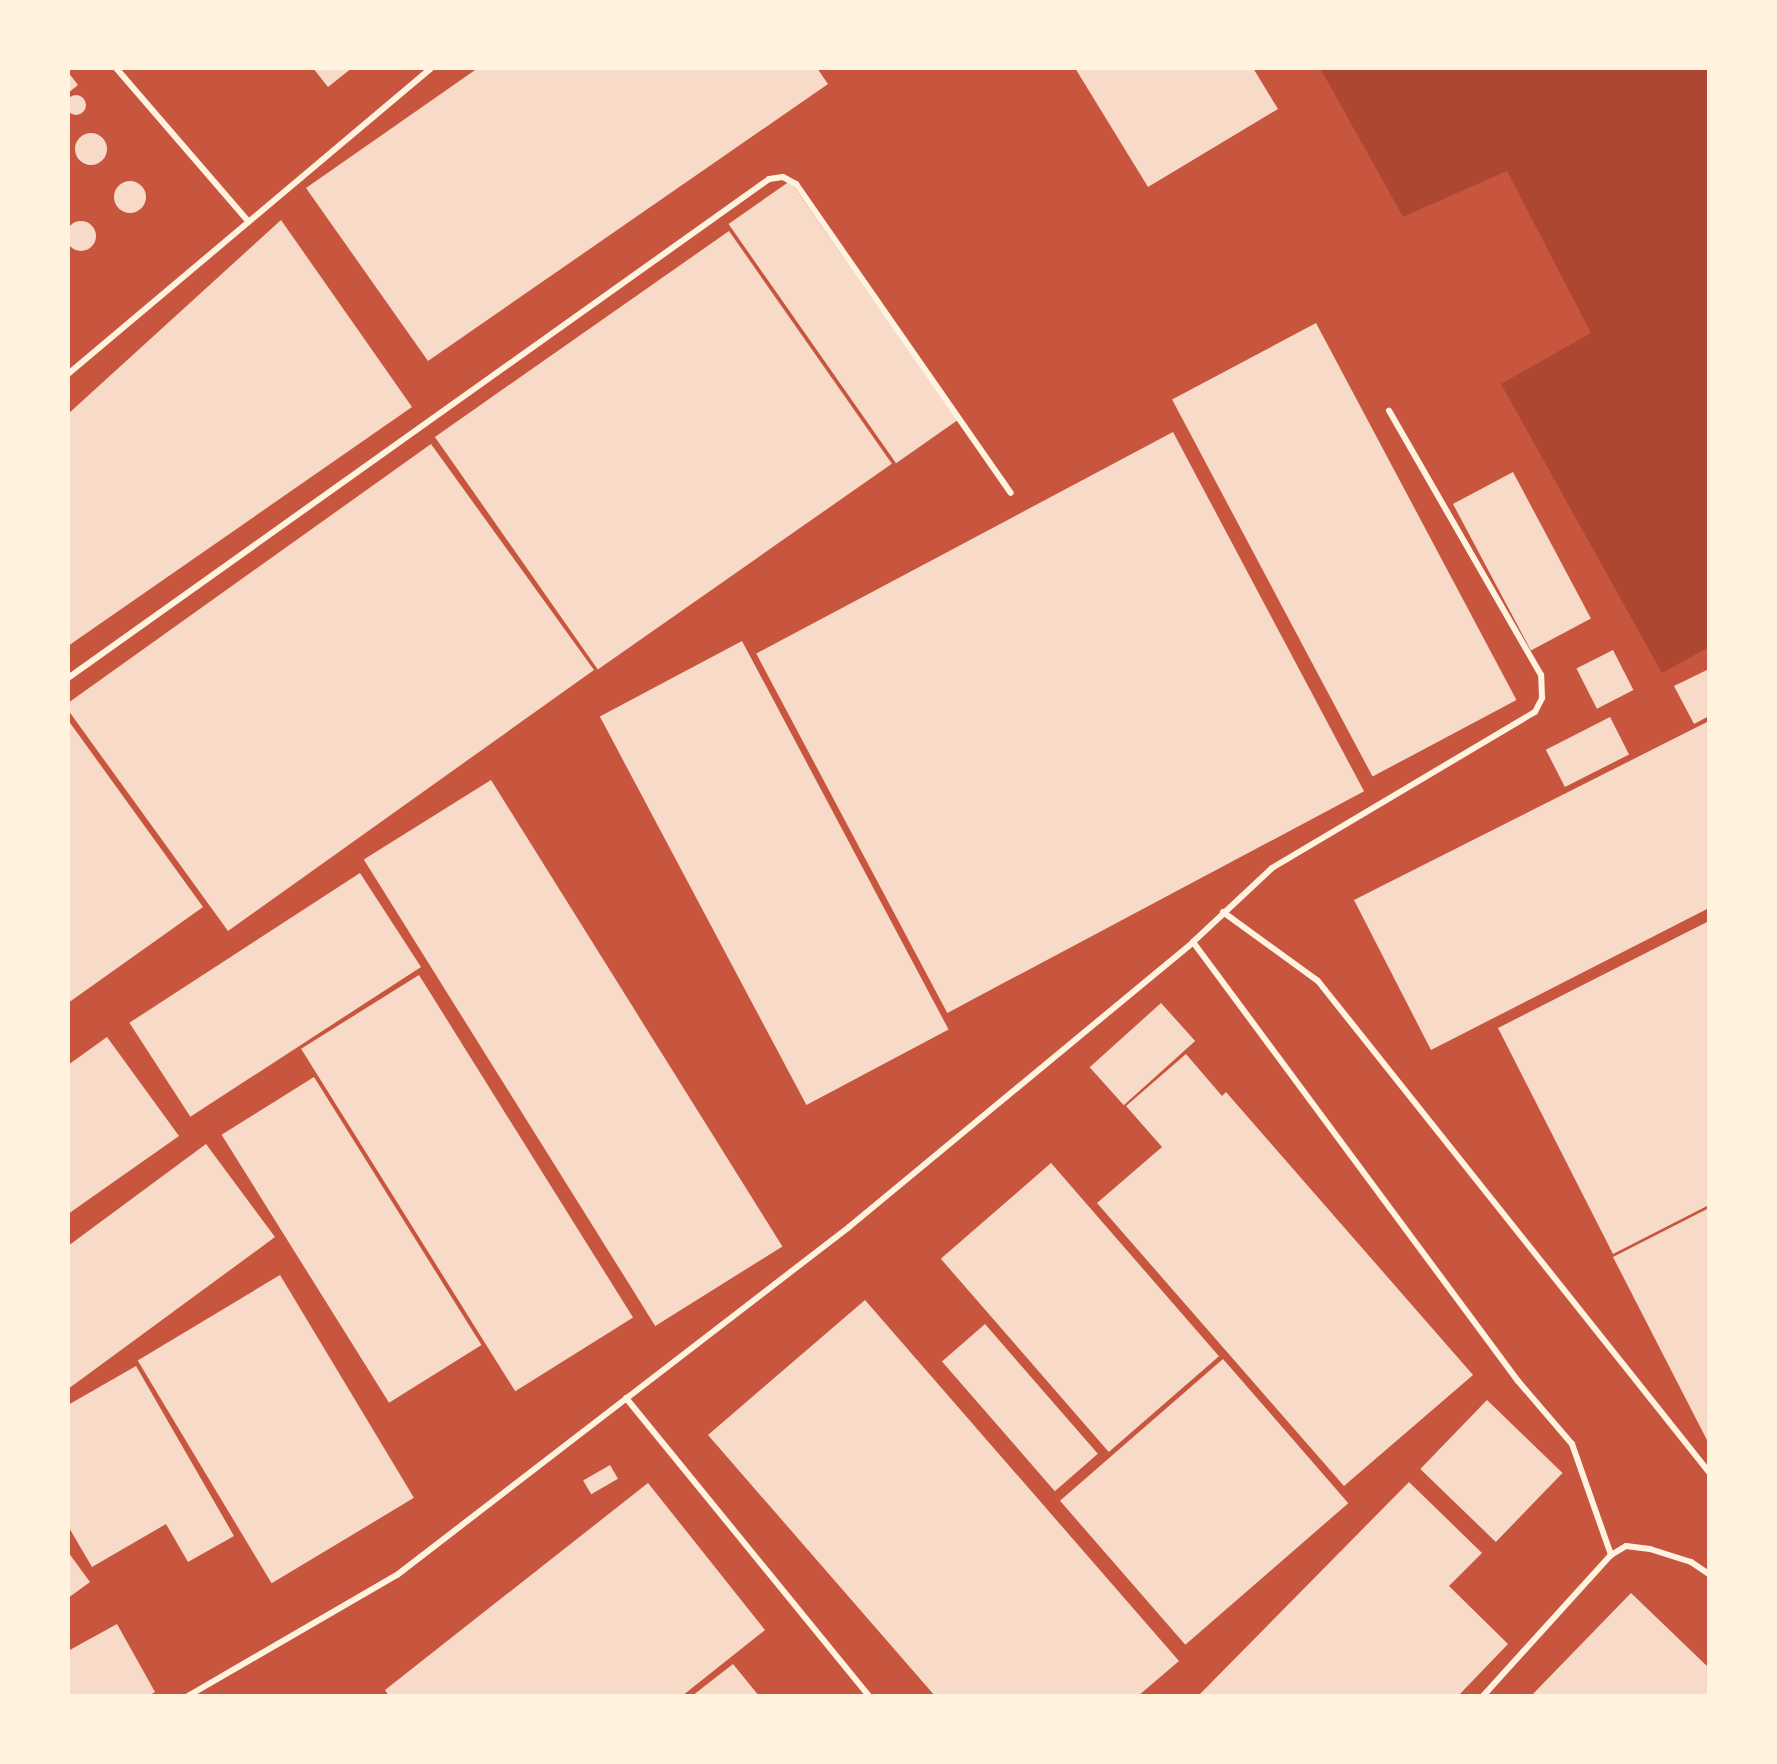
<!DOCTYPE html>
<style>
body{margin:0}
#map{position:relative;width:1777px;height:1764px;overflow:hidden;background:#c8553d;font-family:"DejaVu Sans",sans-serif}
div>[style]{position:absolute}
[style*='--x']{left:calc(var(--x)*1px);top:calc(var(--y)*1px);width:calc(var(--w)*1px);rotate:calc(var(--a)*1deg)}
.green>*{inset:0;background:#ae4732}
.building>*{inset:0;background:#f7dbc8;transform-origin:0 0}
.round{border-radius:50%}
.service>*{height:6px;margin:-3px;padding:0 3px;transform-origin:3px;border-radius:3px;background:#fff3e0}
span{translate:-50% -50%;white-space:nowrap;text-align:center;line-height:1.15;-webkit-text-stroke:7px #fff3e0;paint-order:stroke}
.frame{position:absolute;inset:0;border:70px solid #fff3e0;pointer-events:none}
</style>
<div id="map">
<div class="green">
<div style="clip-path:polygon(1320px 68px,1709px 68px,1709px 647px,1662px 673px,1501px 384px,1591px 333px,1507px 171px,1403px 217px)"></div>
</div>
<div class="building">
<div style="clip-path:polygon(313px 68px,352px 68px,328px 87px)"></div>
<div style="clip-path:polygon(478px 68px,817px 68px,828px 84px,428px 361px,306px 188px)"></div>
<div style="clip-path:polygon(1075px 68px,1253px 68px,1278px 109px,1148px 187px)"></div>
<div style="clip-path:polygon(68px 72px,78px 85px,68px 93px)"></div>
<div class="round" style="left:66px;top:95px;width:20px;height:20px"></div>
<div class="round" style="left:75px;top:133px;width:32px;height:32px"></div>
<div style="left:790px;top:181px;width:292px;height:75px;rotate:55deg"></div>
<div class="round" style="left:114px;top:181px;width:32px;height:32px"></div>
<div style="clip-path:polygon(281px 220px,412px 407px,68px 646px,68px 414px)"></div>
<div class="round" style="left:66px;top:221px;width:30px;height:30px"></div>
<div style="left:729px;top:231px;width:284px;height:359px;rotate:55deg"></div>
<div style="left:1316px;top:323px;width:427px;height:163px;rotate:62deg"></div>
<div style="left:1173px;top:432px;width:407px;height:472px;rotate:62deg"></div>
<div style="clip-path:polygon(431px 444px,594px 670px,228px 931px,68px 710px,68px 703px)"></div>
<div style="left:1513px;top:472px;width:166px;height:68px;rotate:62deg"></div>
<div style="left:742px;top:641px;width:440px;height:161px;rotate:62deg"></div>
<div style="left:1613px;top:650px;width:45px;height:41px;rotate:63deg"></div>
<div style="clip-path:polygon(1709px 669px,1709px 716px,1694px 724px,1674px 686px)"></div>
<div style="left:1610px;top:717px;width:42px;height:72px;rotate:63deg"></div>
<div style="clip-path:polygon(68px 720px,203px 907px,68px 1003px)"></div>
<div style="clip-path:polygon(1709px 721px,1709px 908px,1431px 1050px,1354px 900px)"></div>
<div style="left:491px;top:780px;width:550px;height:150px;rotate:58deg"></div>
<div style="left:360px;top:873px;width:112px;height:275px;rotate:57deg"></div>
<div style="clip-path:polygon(1709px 921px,1709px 1205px,1613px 1254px,1498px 1028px)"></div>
<div style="left:419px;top:975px;width:404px;height:139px;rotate:58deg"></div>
<div style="left:1161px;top:1003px;width:51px;height:96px;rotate:48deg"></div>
<div style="clip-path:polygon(107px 1037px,179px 1136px,68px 1214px,68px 1065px)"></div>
<div style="clip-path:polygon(1186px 1054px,1222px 1096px,1226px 1092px,1473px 1375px,1344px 1486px,1097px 1203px,1162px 1147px,1126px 1106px)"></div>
<div style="left:314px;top:1077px;width:316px;height:109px;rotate:58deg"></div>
<div style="clip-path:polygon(206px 1144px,275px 1237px,68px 1389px,68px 1246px)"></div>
<div style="left:1051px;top:1163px;width:256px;height:146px;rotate:49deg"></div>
<div style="clip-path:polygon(1709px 1208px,1709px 1444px,1613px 1257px)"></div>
<div style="left:280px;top:1275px;width:260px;height:166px;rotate:59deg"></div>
<div style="clip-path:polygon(865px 1300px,1179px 1661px,1138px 1696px,935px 1696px,708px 1435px)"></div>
<div style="left:985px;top:1324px;width:172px;height:57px;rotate:49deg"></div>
<div style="left:1223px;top:1359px;width:191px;height:216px;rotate:49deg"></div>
<div style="clip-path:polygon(136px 1366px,234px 1536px,188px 1562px,166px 1524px,92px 1567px,68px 1526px,68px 1405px)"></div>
<div style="left:1487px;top:1400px;width:105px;height:96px;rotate:44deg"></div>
<div style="left:610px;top:1465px;width:16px;height:31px;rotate:60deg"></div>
<div style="clip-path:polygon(1409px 1482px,1482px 1553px,1449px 1586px,1508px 1644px,1458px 1696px,1198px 1696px)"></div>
<div style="clip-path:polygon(648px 1483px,765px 1630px,682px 1696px,389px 1696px,385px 1690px)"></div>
<div style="clip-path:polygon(68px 1552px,90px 1582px,68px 1598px)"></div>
<div style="clip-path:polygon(1631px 1593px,1709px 1668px,1709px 1696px,1531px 1696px)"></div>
<div style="clip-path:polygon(117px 1624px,155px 1692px,148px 1696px,68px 1696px,68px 1651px)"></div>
<div style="clip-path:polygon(733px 1664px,759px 1696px,692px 1696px)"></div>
</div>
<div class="service">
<div style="--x:116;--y:68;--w:203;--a:49.2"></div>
<div style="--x:68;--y:374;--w:476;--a:-40.1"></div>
<div style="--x:68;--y:678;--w:860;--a:-35.44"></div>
<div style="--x:769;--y:179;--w:14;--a:-8"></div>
<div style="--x:783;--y:177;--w:15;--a:28"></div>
<div style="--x:796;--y:184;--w:376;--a:55.2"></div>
<div style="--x:1223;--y:912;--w:117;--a:36"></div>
<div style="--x:1318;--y:981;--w:628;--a:51.47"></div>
<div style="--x:1193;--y:942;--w:546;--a:53.49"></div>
<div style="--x:1518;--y:1381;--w:83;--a:49.4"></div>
<div style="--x:1572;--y:1444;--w:118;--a:70.6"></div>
<div style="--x:626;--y:1398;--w:385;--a:50.8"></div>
<div style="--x:188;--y:1696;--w:241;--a:-30.1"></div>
<div style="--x:397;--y:1575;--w:570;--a:-37.59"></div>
<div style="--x:849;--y:1227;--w:447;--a:-39.6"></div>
<div style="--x:1193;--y:942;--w:108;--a:-43.1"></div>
<div style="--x:1272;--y:868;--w:306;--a:-30.7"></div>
<div style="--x:1535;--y:712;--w:16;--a:-63"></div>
<div style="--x:1542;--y:698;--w:23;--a:-92"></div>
<div style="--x:1541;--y:675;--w:305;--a:-119.9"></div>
<div style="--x:1483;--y:1696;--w:190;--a:-47.8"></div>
<div style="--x:1611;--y:1555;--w:17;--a:-31"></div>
<div style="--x:1626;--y:1546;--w:24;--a:7"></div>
<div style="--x:1650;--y:1549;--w:43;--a:17.6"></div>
<div style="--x:1691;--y:1562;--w:22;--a:34"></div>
</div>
<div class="frame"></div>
</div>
